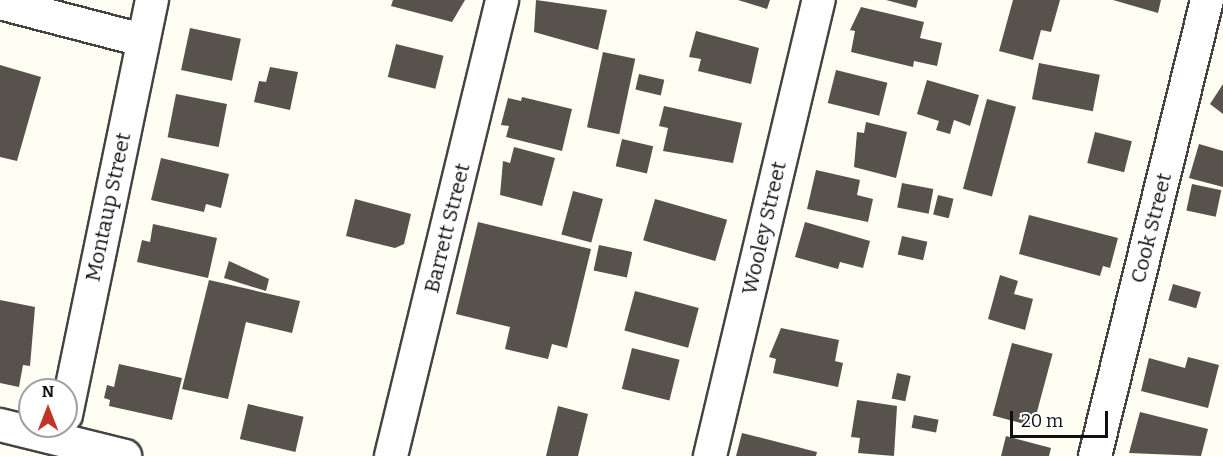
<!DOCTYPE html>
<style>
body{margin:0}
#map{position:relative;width:1223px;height:456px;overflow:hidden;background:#fffef3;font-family:Bitter,serif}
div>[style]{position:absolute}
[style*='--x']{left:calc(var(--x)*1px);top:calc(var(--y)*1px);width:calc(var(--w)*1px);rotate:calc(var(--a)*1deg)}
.building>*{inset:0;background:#58524c;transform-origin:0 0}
.roads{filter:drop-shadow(2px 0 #434343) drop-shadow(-2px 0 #434343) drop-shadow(0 2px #434343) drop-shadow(0 -2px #434343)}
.minor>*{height:32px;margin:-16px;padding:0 16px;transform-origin:16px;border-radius:16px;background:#fff}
span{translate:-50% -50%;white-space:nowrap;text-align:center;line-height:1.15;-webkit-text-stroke:6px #fff;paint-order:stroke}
.street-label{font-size:21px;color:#101010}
.north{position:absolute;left:18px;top:378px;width:60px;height:60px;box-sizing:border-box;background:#fff;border:2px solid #9f9f9f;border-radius:50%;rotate:0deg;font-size:16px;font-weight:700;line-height:24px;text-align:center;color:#101010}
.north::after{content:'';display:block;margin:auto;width:21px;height:27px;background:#c03527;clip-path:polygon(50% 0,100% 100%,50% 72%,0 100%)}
.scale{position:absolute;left:1010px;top:411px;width:98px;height:27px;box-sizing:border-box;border:3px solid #101010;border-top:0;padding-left:8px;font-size:18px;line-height:21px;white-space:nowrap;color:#101010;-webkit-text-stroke:4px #fff;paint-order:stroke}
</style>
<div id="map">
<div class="building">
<div style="clip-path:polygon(393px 0,465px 0,452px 22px,391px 6px)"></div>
<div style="clip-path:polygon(536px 0,607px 10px,598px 50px,534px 32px)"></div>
<div style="clip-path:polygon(738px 0,770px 0,767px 9px)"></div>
<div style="clip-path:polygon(886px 0,918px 0,916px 8px)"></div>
<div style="clip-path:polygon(1013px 0,1060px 0,1051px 32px,1041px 30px,1033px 60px,999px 51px)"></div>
<div style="clip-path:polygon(1113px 0,1161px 0,1158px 13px)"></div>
<div style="clip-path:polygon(861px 7px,924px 22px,920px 38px,942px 43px,937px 66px,914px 61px,913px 67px,851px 52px,855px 31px,850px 30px)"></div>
<div style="left:190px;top:28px;width:52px;height:43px;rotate:12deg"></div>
<div style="clip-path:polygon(696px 31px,759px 48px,751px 84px,698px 71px,701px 59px,689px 57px)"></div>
<div style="left:396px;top:44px;width:49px;height:34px;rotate:14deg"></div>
<div style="left:603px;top:52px;width:33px;height:77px;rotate:12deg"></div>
<div style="left:1039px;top:63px;width:62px;height:37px;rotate:11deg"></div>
<div style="clip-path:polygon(0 65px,41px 77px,17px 161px,0 157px)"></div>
<div style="clip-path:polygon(270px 67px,298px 72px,290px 110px,254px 102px,259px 81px,266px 82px)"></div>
<div style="left:836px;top:70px;width:53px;height:34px;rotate:14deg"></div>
<div style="left:639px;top:74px;width:26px;height:16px;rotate:13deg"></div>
<div style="clip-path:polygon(927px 80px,979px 95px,970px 126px,954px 120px,950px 134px,936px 130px,939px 121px,917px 114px)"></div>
<div style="clip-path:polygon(1223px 84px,1223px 114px,1210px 104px)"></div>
<div style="left:176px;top:94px;width:52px;height:44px;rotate:11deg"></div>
<div style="clip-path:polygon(522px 97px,572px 109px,562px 151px,506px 137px,509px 126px,501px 125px,508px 98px,521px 101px)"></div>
<div style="left:987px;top:99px;width:30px;height:93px;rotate:15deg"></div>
<div style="clip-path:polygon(664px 106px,742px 123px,733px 163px,663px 151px,668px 128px,659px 126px)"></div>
<div style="clip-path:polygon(866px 122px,907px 132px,896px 178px,854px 167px,857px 132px,864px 133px)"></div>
<div style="left:1095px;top:132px;width:38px;height:32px;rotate:14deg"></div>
<div style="left:622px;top:139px;width:32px;height:28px;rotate:13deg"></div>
<div style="clip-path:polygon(1199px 144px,1223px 151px,1223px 187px,1189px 178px)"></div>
<div style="clip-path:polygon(514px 147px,555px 158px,542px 206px,500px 195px,503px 161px,510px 163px)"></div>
<div style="clip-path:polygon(161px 158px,229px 174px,221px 208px,206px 204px,204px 212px,151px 200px)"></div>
<div style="clip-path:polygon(816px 170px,860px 180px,857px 195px,873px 199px,868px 222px,807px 209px)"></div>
<div style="left:902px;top:183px;width:32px;height:25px;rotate:11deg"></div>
<div style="left:1192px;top:184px;width:30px;height:27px;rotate:12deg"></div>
<div style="left:573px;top:191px;width:31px;height:45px;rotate:15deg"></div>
<div style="left:938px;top:195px;width:16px;height:20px;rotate:14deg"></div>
<div style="clip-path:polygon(355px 199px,411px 214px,404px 244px,395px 248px,346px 236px)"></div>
<div style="left:655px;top:199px;width:75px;height:43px;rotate:16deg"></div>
<div style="clip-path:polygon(1029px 215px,1118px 238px,1110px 268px,1103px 266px,1100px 276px,1019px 254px)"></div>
<div style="clip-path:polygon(478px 222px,591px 249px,567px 348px,552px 344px,548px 359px,505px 349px,510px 327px,456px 314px)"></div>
<div style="clip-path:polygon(805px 222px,870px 241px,863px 268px,840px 262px,838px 269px,795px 257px)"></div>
<div style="clip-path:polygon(153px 224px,217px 238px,208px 278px,137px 262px,142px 240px,150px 242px)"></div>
<div style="left:902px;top:236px;width:26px;height:19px;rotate:13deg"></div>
<div style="left:599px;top:245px;width:34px;height:26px;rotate:12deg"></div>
<div style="clip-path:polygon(229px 261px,269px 279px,266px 291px,224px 278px)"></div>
<div style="clip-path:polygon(1000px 275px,1018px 281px,1014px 294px,1033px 299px,1025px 330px,988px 319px)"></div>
<div style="clip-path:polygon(209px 280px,300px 301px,292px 333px,246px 322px,228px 399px,182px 389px)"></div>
<div style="left:1173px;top:284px;width:29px;height:17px;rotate:16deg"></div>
<div style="left:635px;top:291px;width:66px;height:41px;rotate:15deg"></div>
<div style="clip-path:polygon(0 300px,35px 307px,30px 366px,23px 365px,19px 387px,0 383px)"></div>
<div style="clip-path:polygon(781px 328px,839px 340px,835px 361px,843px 363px,838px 387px,773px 373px,776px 359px,769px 357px)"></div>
<div style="left:1012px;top:343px;width:42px;height:75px;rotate:15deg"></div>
<div style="left:632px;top:348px;width:49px;height:42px;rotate:14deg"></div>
<div style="clip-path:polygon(1188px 357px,1219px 365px,1208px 408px,1141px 391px,1149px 358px,1185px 368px)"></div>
<div style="clip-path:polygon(119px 364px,182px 378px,172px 420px,109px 406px,110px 400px,104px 398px,107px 385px,114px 387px)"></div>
<div style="left:897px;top:373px;width:14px;height:26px;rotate:12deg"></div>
<div style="clip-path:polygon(857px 400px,897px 406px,894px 456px,858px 453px,860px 438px,851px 437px)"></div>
<div style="left:248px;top:404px;width:57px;height:36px;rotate:13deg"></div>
<div style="clip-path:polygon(558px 406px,588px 414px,578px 456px,546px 456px)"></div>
<div style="clip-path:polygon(1140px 412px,1208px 429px,1201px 456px,1129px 453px)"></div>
<div style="left:914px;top:415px;width:25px;height:13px;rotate:11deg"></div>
<div style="clip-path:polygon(742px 433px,817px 452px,816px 456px,736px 456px)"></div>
<div style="clip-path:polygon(1006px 436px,1051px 448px,1049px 456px,1001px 456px)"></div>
</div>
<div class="roads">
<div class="minor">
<div style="--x:0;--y:3;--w:147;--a:14.6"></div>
<div style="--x:66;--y:415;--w:424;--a:-78.3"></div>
<div style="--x:0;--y:425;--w:129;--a:13.9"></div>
<div style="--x:391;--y:456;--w:469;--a:-76.3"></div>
<div style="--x:710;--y:456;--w:469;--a:-76.6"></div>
<div style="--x:1095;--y:456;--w:470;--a:-76.2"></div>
</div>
</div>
<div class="street-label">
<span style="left:108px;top:207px;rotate:-78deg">Montaup Street</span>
<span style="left:447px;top:228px;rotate:-76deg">Barrett Street</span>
<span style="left:764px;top:228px;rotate:-77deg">Wooley Street</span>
<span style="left:1151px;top:228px;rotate:-76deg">Cook Street</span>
</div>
<div class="north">N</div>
<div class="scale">20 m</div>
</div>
